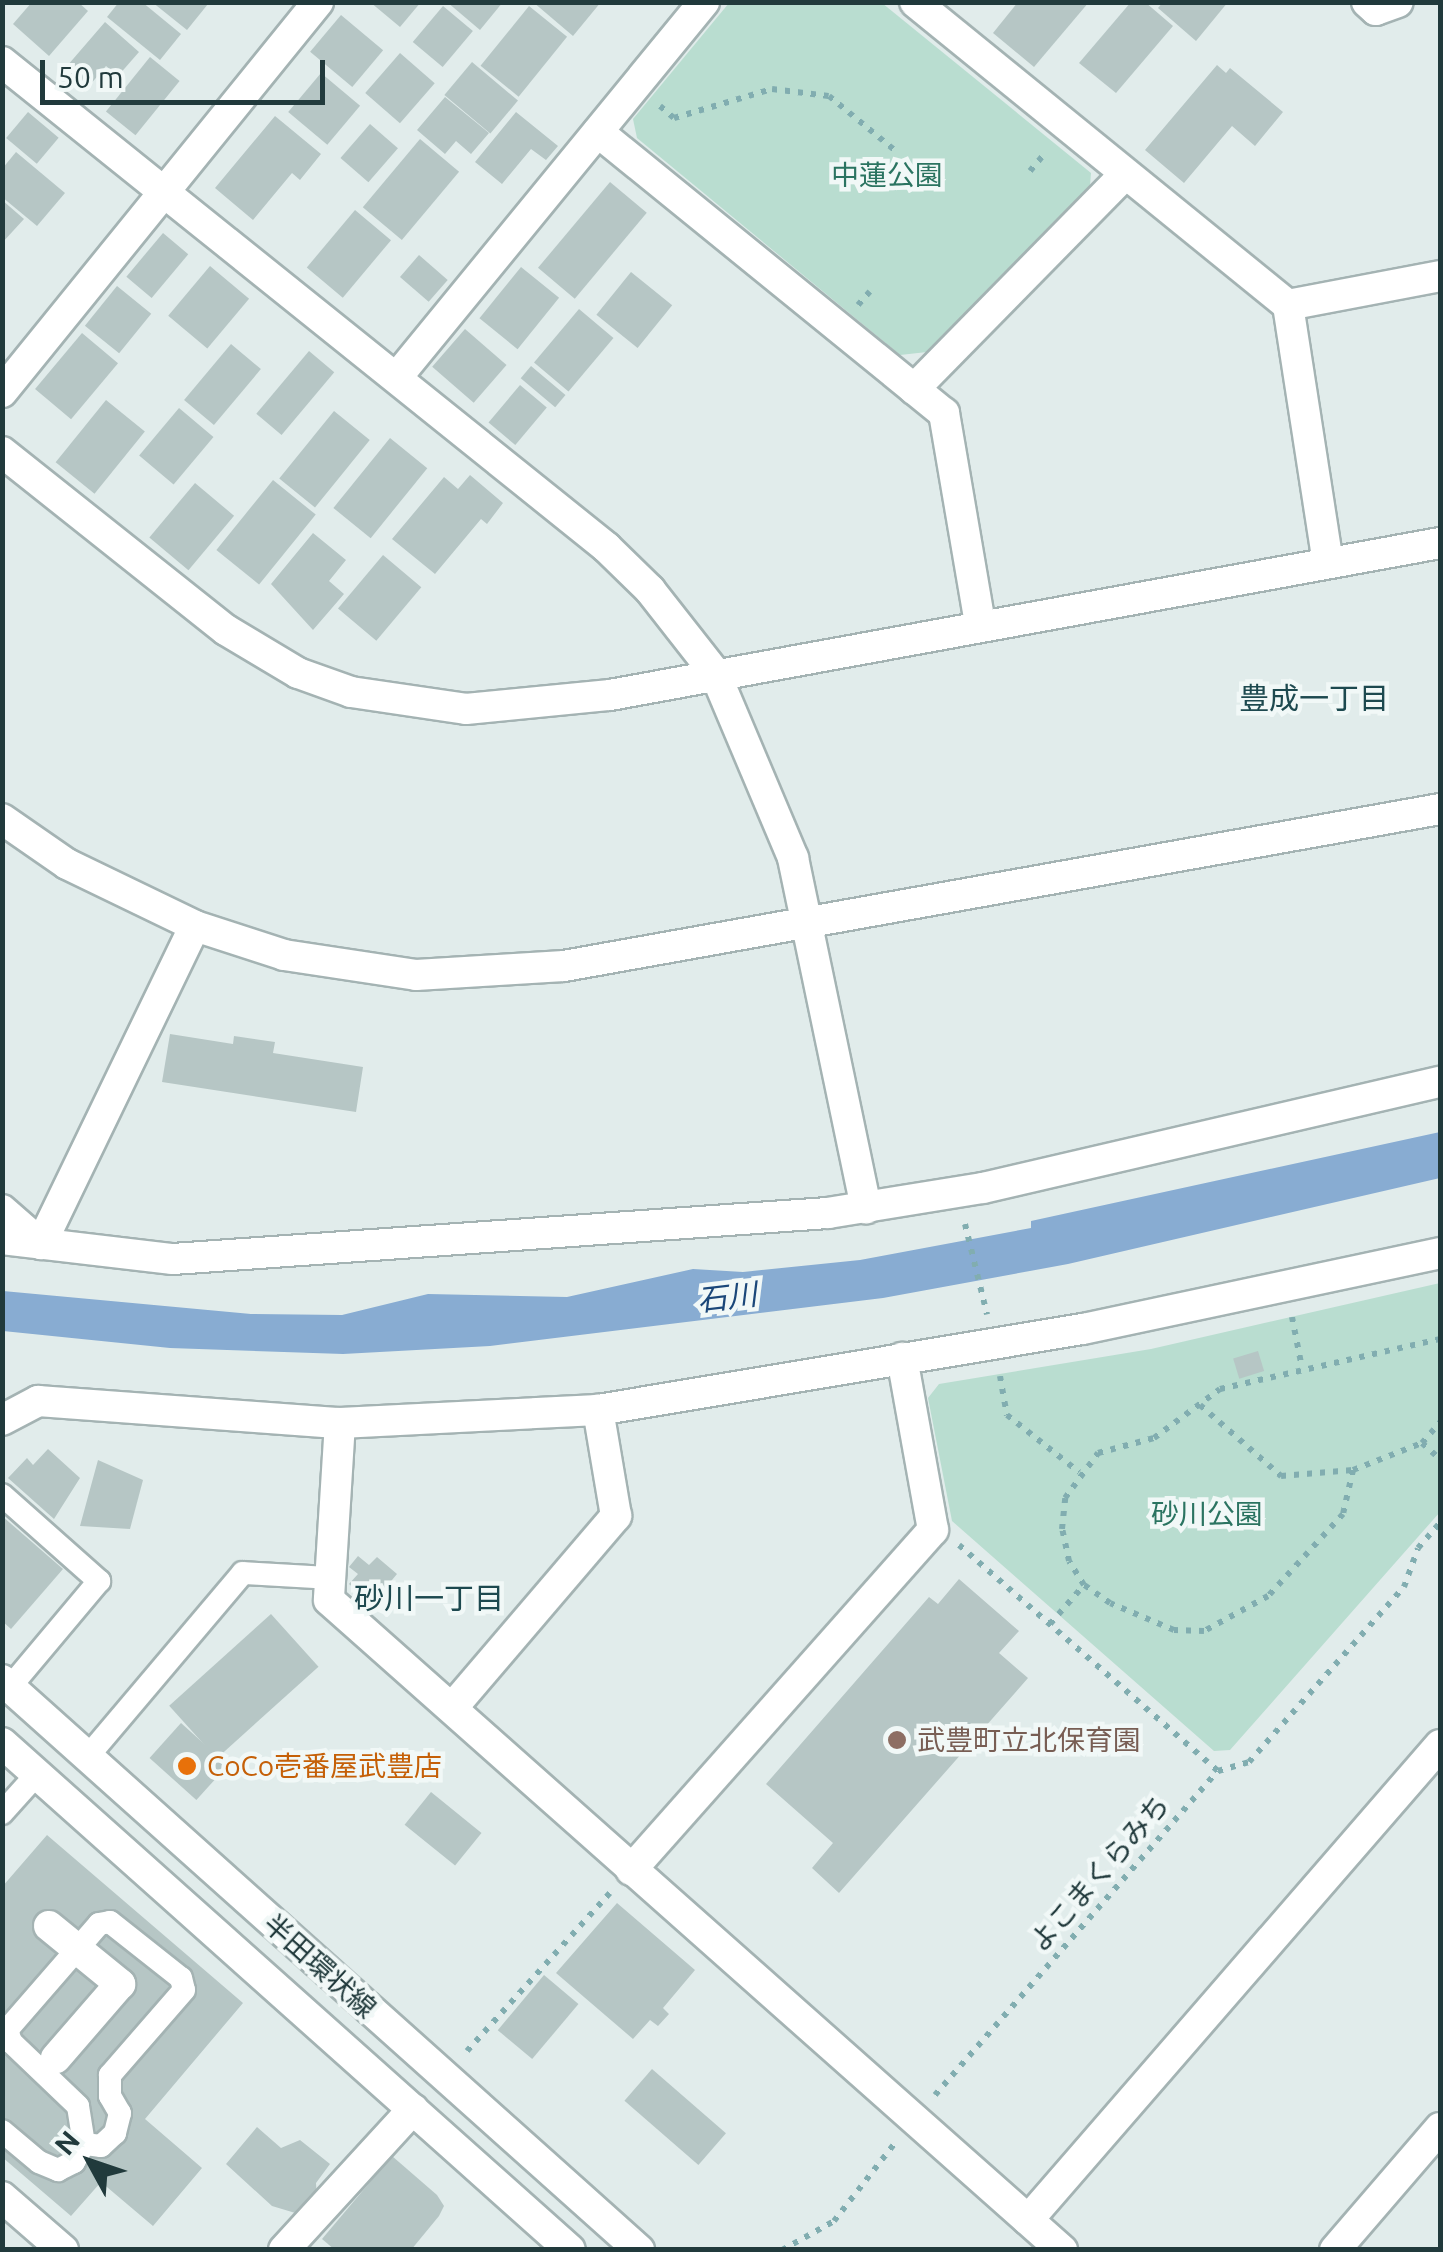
<!DOCTYPE html>
<meta charset="utf-8">
<style>
body{margin:0}
#map{position:relative;width:1443px;height:2252px;overflow:hidden;background:#e1eceb;font-family:Ubuntu,"Noto Sans JP",sans-serif}
div>[style]{position:absolute}
[style*='--x']{left:calc(var(--x)*1px);top:calc(var(--y)*1px);width:calc(var(--w)*1px);rotate:calc(var(--a)*1deg)}
.green>*{inset:0;background:#b9ddd0}
.water>*{inset:0;background:#88acd2}
.building>*{inset:0;background:#b6c6c5;transform-origin:0 0}
.path>*{height:6px;margin-top:-3px;transform-origin:0;background:repeating-linear-gradient(90deg,#81adb0 0 5px,transparent 0 13px)}
.roads{filter:drop-shadow(2px 0 #a4b3b3) drop-shadow(-2px 0 #a4b3b3) drop-shadow(0 2px #a4b3b3) drop-shadow(0 -2px #a4b3b3)}
.lane>*{height:22px;margin:-11px;padding:0 11px;transform-origin:11px;border-radius:11px;background:#fff}
.street>*{height:30px;margin:-15px;padding:0 15px;transform-origin:15px;border-radius:15px;background:#fff}
.secondary>*{height:30px;margin:-15px;padding:0 15px;transform-origin:15px;border-radius:15px;background:#fff}
.dots>*{width:28px;height:28px;translate:-50% -50%;box-sizing:border-box;border:5px solid #f1f8f7;border-radius:50%}
span{translate:-50% -50%;white-space:nowrap;text-align:center;line-height:1.15;-webkit-text-stroke:9px #f1f8f7;paint-order:stroke}
.park-label{font-size:28px;color:#2b7461}
.education-label{font-size:28px;color:#785e54}
.left{translate:0 -50%;text-align:left}
.food-label{font-size:28px;color:#c56008}
.street-label{font-size:28px;color:#213a3c}
.neighbourhood-label{font-size:30px;color:#1d494f}
.water-label{font-size:30px;color:#1b4779;font-style:italic}
.frame{position:absolute;inset:0;border:5px solid #213a3c;pointer-events:none}
.north{position:absolute;left:40px;top:2112px;width:100px;height:100px;-webkit-text-stroke:8px #f1f8f7;paint-order:stroke;rotate:310deg;font-size:28px;font-weight:700;line-height:40px;text-align:center;color:#213a3c}
.north::after{content:'';display:block;margin:auto;width:35px;height:45px;background:#213a3c;clip-path:polygon(50% 0,100% 100%,50% 72%,0 100%)}
.scale{position:absolute;left:40px;top:60px;width:285px;height:45px;box-sizing:border-box;border:5px solid #213a3c;border-top:0;padding-left:12px;font-size:30px;line-height:35px;white-space:nowrap;color:#213a3c;-webkit-text-stroke:8px #f1f8f7;paint-order:stroke}
</style>
<div id="map">
<div class="green">
<div style="clip-path:polygon(729px 3px,882px 3px,1091px 173px,1090px 186px,927px 352px,900px 355px,637px 138px,633px 119px)"></div>
<div style="clip-path:polygon(1440px 1283px,1440px 1512px,1230px 1750px,1214px 1751px,952px 1521px,928px 1398px,939px 1384px,1151px 1349px)"></div>
</div>
<div class="water">
<div style="clip-path:polygon(1440px 1132px,1440px 1178px,1068px 1264px,883px 1298px,490px 1346px,343px 1354px,170px 1348px,3px 1331px,3px 1291px,251px 1314px,342px 1315px,428px 1294px,567px 1297px,693px 1269px,743px 1272px,860px 1260px,1031px 1228px,1031px 1221px)"></div>
</div>
<div class="building">
<div style="clip-path:polygon(32px 2px,78px 2px,88px 11px,49px 56px,13px 24px)"></div>
<div style="clip-path:polygon(119px 2px,142px 2px,181px 34px,160px 60px,107px 17px)"></div>
<div style="clip-path:polygon(152px 2px,205px 2px,208px 4px,187px 30px)"></div>
<div style="clip-path:polygon(370px 2px,421px 2px,400px 27px)"></div>
<div style="clip-path:polygon(447px 2px,503px 2px,480px 30px)"></div>
<div style="clip-path:polygon(533px 2px,601px 2px,573px 36px)"></div>
<div style="clip-path:polygon(1018px 2px,1089px 2px,1034px 67px,993px 33px)"></div>
<div style="clip-path:polygon(1131px 2px,1145px 2px,1173px 26px,1116px 93px,1079px 63px)"></div>
<div style="clip-path:polygon(1163px 2px,1228px 2px,1196px 41px,1158px 8px)"></div>
<div style="left:443px;top:6px;width:39px;height:47px;rotate:40deg"></div>
<div style="left:529px;top:6px;width:49px;height:77px;rotate:39deg"></div>
<div style="left:341px;top:15px;width:55px;height:48px;rotate:40deg"></div>
<div style="clip-path:polygon(105px 22px,139px 52px,118px 76px,106px 66px,84px 92px,61px 73px)"></div>
<div style="left:400px;top:53px;width:46px;height:53px;rotate:41deg"></div>
<div style="left:150px;top:57px;width:38px;height:70px;rotate:39deg"></div>
<div style="left:472px;top:62px;width:60px;height:43px;rotate:40deg"></div>
<div style="clip-path:polygon(1217px 65px,1226px 73px,1230px 68px,1283px 112px,1255px 146px,1232px 126px,1184px 183px,1145px 150px)"></div>
<div style="left:321px;top:73px;width:51px;height:51px;rotate:40deg"></div>
<div style="clip-path:polygon(445px 97px,489px 133px,471px 154px,456px 141px,445px 154px,417px 130px)"></div>
<div style="left:28px;top:112px;width:40px;height:34px;rotate:40deg"></div>
<div style="clip-path:polygon(516px 112px,558px 146px,546px 160px,531px 149px,502px 184px,475px 162px)"></div>
<div style="clip-path:polygon(275px 116px,321px 154px,300px 180px,292px 173px,253px 220px,215px 188px)"></div>
<div style="left:370px;top:124px;width:37px;height:45px;rotate:41deg"></div>
<div style="left:420px;top:139px;width:51px;height:89px;rotate:40deg"></div>
<div style="clip-path:polygon(16px 152px,65px 193px,37px 226px,2px 197px,2px 169px)"></div>
<div style="left:610px;top:182px;width:48px;height:112px;rotate:40deg"></div>
<div style="clip-path:polygon(2px 200px,24px 219px,2px 243px)"></div>
<div style="left:355px;top:210px;width:47px;height:75px;rotate:40deg"></div>
<div style="left:163px;top:233px;width:33px;height:57px;rotate:40deg"></div>
<div style="left:419px;top:255px;width:38px;height:29px;rotate:41deg"></div>
<div style="left:210px;top:266px;width:51px;height:65px;rotate:40deg"></div>
<div style="left:521px;top:267px;width:49px;height:66px;rotate:39deg"></div>
<div style="left:631px;top:272px;width:53px;height:55px;rotate:39deg"></div>
<div style="left:117px;top:286px;width:44px;height:51px;rotate:39deg"></div>
<div style="left:579px;top:309px;width:45px;height:70px;rotate:40deg"></div>
<div style="left:465px;top:329px;width:55px;height:50px;rotate:41deg"></div>
<div style="left:82px;top:333px;width:47px;height:73px;rotate:40deg"></div>
<div style="left:231px;top:344px;width:39px;height:73px;rotate:40deg"></div>
<div style="left:309px;top:351px;width:33px;height:82px;rotate:40deg"></div>
<div style="left:531px;top:366px;width:45px;height:16px;rotate:40deg"></div>
<div style="left:520px;top:385px;width:35px;height:49px;rotate:40deg"></div>
<div style="left:106px;top:400px;width:50px;height:80px;rotate:39deg"></div>
<div style="left:179px;top:408px;width:45px;height:62px;rotate:40deg"></div>
<div style="left:334px;top:411px;width:46px;height:87px;rotate:39deg"></div>
<div style="left:390px;top:438px;width:48px;height:90px;rotate:39deg"></div>
<div style="clip-path:polygon(470px 475px,503px 503px,487px 524px,481px 519px,435px 574px,392px 539px,444px 477px,458px 489px)"></div>
<div style="left:273px;top:480px;width:55px;height:90px;rotate:39deg"></div>
<div style="left:195px;top:483px;width:51px;height:71px;rotate:40deg"></div>
<div style="clip-path:polygon(313px 533px,346px 560px,329px 581px,344px 594px,313px 630px,271px 584px)"></div>
<div style="left:383px;top:555px;width:50px;height:70px;rotate:40deg"></div>
<div style="clip-path:polygon(170px 1034px,233px 1044px,234px 1036px,275px 1042px,273px 1053px,363px 1067px,356px 1112px,162px 1082px)"></div>
<div style="left:1258px;top:1351px;width:21px;height:26px;rotate:73deg"></div>
<div style="clip-path:polygon(48px 1449px,80px 1478px,54px 1519px,8px 1478px,27px 1458px,33px 1465px)"></div>
<div style="clip-path:polygon(98px 1460px,143px 1480px,130px 1529px,80px 1526px)"></div>
<div style="clip-path:polygon(2px 1516px,63px 1569px,11px 1629px,2px 1621px)"></div>
<div style="clip-path:polygon(358px 1556px,369px 1565px,377px 1557px,397px 1574px,372px 1604px,349px 1584px,358px 1574px,349px 1567px)"></div>
<div style="clip-path:polygon(959px 1579px,1019px 1631px,999px 1653px,1028px 1678px,839px 1893px,812px 1868px,833px 1843px,766px 1784px,929px 1597px,938px 1604px)"></div>
<div style="left:271px;top:1614px;width:71px;height:137px;rotate:48deg"></div>
<div style="left:181px;top:1723px;width:63px;height:47px;rotate:42deg"></div>
<div style="left:431px;top:1792px;width:65px;height:42px;rotate:39deg"></div>
<div style="clip-path:polygon(47px 1835px,243px 2003px,145px 2119px,202px 2168px,153px 2226px,101px 2182px,71px 2216px,2px 2157px,2px 1887px)"></div>
<div style="clip-path:polygon(617px 1903px,695px 1970px,663px 2008px,669px 2014px,658px 2026px,650px 2020px,633px 2039px,556px 1973px)"></div>
<div style="left:544px;top:1975px;width:45px;height:72px;rotate:40deg"></div>
<div style="left:652px;top:2069px;width:98px;height:42px;rotate:41deg"></div>
<div style="clip-path:polygon(257px 2127px,281px 2148px,300px 2140px,330px 2164px,316px 2183px,317px 2200px,302px 2215px,272px 2206px,226px 2164px)"></div>
<div style="clip-path:polygon(392px 2156px,437px 2195px,444px 2206px,439px 2216px,411px 2250px,335px 2250px,322px 2239px)"></div>
</div>
<div class="path">
<div style="--x:660;--y:106;--w:18;--a:41"></div>
<div style="--x:674;--y:118;--w:102;--a:-16.5"></div>
<div style="--x:772;--y:89;--w:57;--a:7"></div>
<div style="--x:829;--y:96;--w:88;--a:39.5"></div>
<div style="--x:1030;--y:171;--w:25;--a:-50"></div>
<div style="--x:858;--y:305;--w:18;--a:-49"></div>
<div style="--x:965;--y:1224;--w:93;--a:76.3"></div>
<div style="--x:1292;--y:1317;--w:52;--a:78.9"></div>
<div style="--x:1000;--y:1376;--w:40;--a:80"></div>
<div style="--x:1007;--y:1415;--w:92;--a:38.4"></div>
<div style="--x:1200;--y:1405;--w:108;--a:41.2"></div>
<div style="--x:1281;--y:1476;--w:72;--a:-4.8"></div>
<div style="--x:1353;--y:1470;--w:74;--a:-21.4"></div>
<div style="--x:1422;--y:1443;--w:24;--a:42"></div>
<div style="--x:1422;--y:1443;--w:28;--a:-49"></div>
<div style="--x:1353;--y:1470;--w:45;--a:102.8"></div>
<div style="--x:1343;--y:1514;--w:111;--a:132.4"></div>
<div style="--x:1268;--y:1596;--w:73;--a:151.3"></div>
<div style="--x:1204;--y:1631;--w:30;--a:-178"></div>
<div style="--x:1174;--y:1630;--w:69;--a:-157.1"></div>
<div style="--x:1110;--y:1603;--w:32;--a:-145"></div>
<div style="--x:1084;--y:1585;--w:28;--a:-122"></div>
<div style="--x:1069;--y:1561;--w:33;--a:-102"></div>
<div style="--x:1062;--y:1529;--w:31;--a:-84"></div>
<div style="--x:1065;--y:1498;--w:56;--a:-53.7"></div>
<div style="--x:1098;--y:1453;--w:58;--a:-15"></div>
<div style="--x:1154;--y:1438;--w:82;--a:-36.6"></div>
<div style="--x:1220;--y:1389;--w:226;--a:-12.8"></div>
<div style="--x:959;--y:1545;--w:344;--a:41.1"></div>
<div style="--x:1050;--y:1624;--w:52;--a:-48.9"></div>
<div style="--x:467;--y:2051;--w:213;--a:-47.9"></div>
<div style="--x:935;--y:2095;--w:430;--a:-48.9"></div>
<div style="--x:1218;--y:1771;--w:32;--a:-16"></div>
<div style="--x:1249;--y:1762;--w:234;--a:-48.5"></div>
<div style="--x:1404;--y:1587;--w:41;--a:-70.3"></div>
<div style="--x:1418;--y:1548;--w:33;--a:-49"></div>
<div style="--x:782;--y:2250;--w:60;--a:-29.1"></div>
<div style="--x:834;--y:2221;--w:99;--a:-52"></div>
</div>
<div class="roads">
<div class="lane">
<div style="--x:2;--y:1495;--w:130;--a:41.6"></div>
<div style="--x:99;--y:1581;--w:138;--a:130"></div>
<div style="--x:89;--y:1755;--w:238;--a:-49.8"></div>
<div style="--x:243;--y:1573;--w:87;--a:3.3"></div>
<div style="--x:2;--y:1813;--w:52;--a:-48.1"></div>
<div style="--x:2;--y:2131;--w:48;--a:40"></div>
<div style="--x:39;--y:2162;--w:21;--a:23"></div>
<div style="--x:58;--y:2170;--w:18;--a:-27"></div>
<div style="--x:74;--y:2162;--w:21;--a:-61"></div>
<div style="--x:84;--y:2144;--w:38;--a:-99"></div>
<div style="--x:78;--y:2106;--w:93;--a:-136.3"></div>
<div style="--x:11;--y:2042;--w:13;--a:-108"></div>
<div style="--x:7;--y:2030;--w:140;--a:-49"></div>
<div style="--x:99;--y:1924;--w:11;--a:-10"></div>
<div style="--x:110;--y:1922;--w:90;--a:38.3"></div>
<div style="--x:181;--y:1978;--w:12;--a:76"></div>
<div style="--x:184;--y:1990;--w:113;--a:131"></div>
<div style="--x:110;--y:2075;--w:21;--a:90"></div>
<div style="--x:110;--y:2096;--w:20;--a:60"></div>
<div style="--x:120;--y:2113;--w:21;--a:104"></div>
<div style="--x:115;--y:2133;--w:19;--a:137"></div>
<div style="--x:101;--y:2146;--w:17;--a:-173"></div>
</div>
<div class="street">
<div style="--x:915;--y:2;--w:481;--a:39.1"></div>
<div style="--x:1288;--y:305;--w:260;--a:81.2"></div>
<div style="--x:1367;--y:2;--w:12;--a:42"></div>
<div style="--x:1376;--y:10;--w:23;--a:-20"></div>
<div style="--x:2;--y:62;--w:775;--a:38.76"></div>
<div style="--x:606;--y:547;--w:62;--a:44.3"></div>
<div style="--x:650;--y:590;--w:105;--a:51.9"></div>
<div style="--x:715;--y:673;--w:201;--a:67.1"></div>
<div style="--x:793;--y:858;--w:358;--a:78.2"></div>
<div style="--x:598;--y:132;--w:446;--a:39.1"></div>
<div style="--x:944;--y:413;--w:214;--a:80.3"></div>
<div style="--x:1288;--y:305;--w:155;--a:-10.8"></div>
<div style="--x:397;--y:377;--w:485;--a:-50.7"></div>
<div style="--x:914;--y:389;--w:300;--a:-45.5"></div>
<div style="--x:2;--y:392;--w:502;--a:-50.98"></div>
<div style="--x:2;--y:452;--w:286;--a:38.5"></div>
<div style="--x:226;--y:630;--w:84;--a:30.8"></div>
<div style="--x:298;--y:673;--w:56;--a:19.7"></div>
<div style="--x:351;--y:692;--w:116;--a:8.4"></div>
<div style="--x:466;--y:709;--w:145;--a:-5.6"></div>
<div style="--x:610;--y:695;--w:844;--a:-10.38"></div>
<div style="--x:2;--y:819;--w:79;--a:34.7"></div>
<div style="--x:67;--y:864;--w:142;--a:25.8"></div>
<div style="--x:195;--y:926;--w:94;--a:18"></div>
<div style="--x:284;--y:955;--w:134;--a:8.6"></div>
<div style="--x:416;--y:975;--w:148;--a:-3.5"></div>
<div style="--x:564;--y:966;--w:890;--a:-10.16"></div>
<div style="--x:2;--y:1210;--w:52;--a:41.1"></div>
<div style="--x:41;--y:1244;--w:353;--a:-64.2"></div>
<div style="--x:2;--y:1239;--w:172;--a:6.7"></div>
<div style="--x:173;--y:1259;--w:657;--a:-4.02"></div>
<div style="--x:828;--y:1213;--w:157;--a:-9.2"></div>
<div style="--x:983;--y:1188;--w:469;--a:-13.1"></div>
<div style="--x:340;--y:1423;--w:177;--a:93.6"></div>
<div style="--x:329;--y:1600;--w:980;--a:41.57"></div>
<div style="--x:452;--y:1708;--w:253;--a:-49.5"></div>
<div style="--x:616;--y:1516;--w:108;--a:-99.6"></div>
<div style="--x:631;--y:1870;--w:455;--a:-48.4"></div>
<div style="--x:933;--y:1530;--w:175;--a:-100.2"></div>
<div style="--x:49;--y:1926;--w:92;--a:39.2"></div>
<div style="--x:120;--y:1984;--w:98;--a:130.9"></div>
<div style="--x:2;--y:2197;--w:81;--a:41"></div>
<div style="--x:1028;--y:2220;--w:629;--a:-49.06"></div>
<div style="--x:284;--y:2250;--w:191;--a:-47.5"></div>
<div style="--x:1335;--y:2250;--w:161;--a:-49.3"></div>
</div>
<div class="secondary">
<div style="--x:2;--y:1420;--w:41;--a:-27.8"></div>
<div style="--x:38;--y:1401;--w:303;--a:4.2"></div>
<div style="--x:340;--y:1423;--w:258;--a:-2.9"></div>
<div style="--x:598;--y:1410;--w:492;--a:-9.5"></div>
<div style="--x:1083;--y:1329;--w:365;--a:-12"></div>
<div style="--x:2;--y:1680;--w:855;--a:41.82"></div>
<div style="--x:2;--y:1743;--w:761;--a:41.75"></div>
</div>
</div>
<div class="dots">
<div style="left:897px;top:1740px;background:#8d6e63"></div>
<div style="left:187px;top:1766px;background:#e8710a"></div>
</div>
<div class="park-label">
<span style="left:887px;top:175px">中蓮公園</span>
<span style="left:1207px;top:1514px">砂川公園</span>
</div>
<div class="education-label">
<span class="left" style="left:917px;top:1740px">武豊町立北保育園</span>
</div>
<div class="food-label">
<span class="left" style="left:207px;top:1766px">CoCo壱番屋武豊店</span>
</div>
<div class="street-label">
<span style="left:1099px;top:1873px;rotate:-49deg">よこまくらみち</span>
<span style="left:320px;top:1966px;rotate:42deg">半田環状線</span>
</div>
<div class="neighbourhood-label">
<span style="left:1314px;top:698px">豊成一丁目</span>
<span style="left:429px;top:1598px">砂川一丁目</span>
</div>
<div class="water-label">
<span style="left:727px;top:1297px;rotate:-7deg">石川</span>
</div>
<div class="frame"></div>
<div class="north">N</div>
<div class="scale">50 m</div>
</div>
